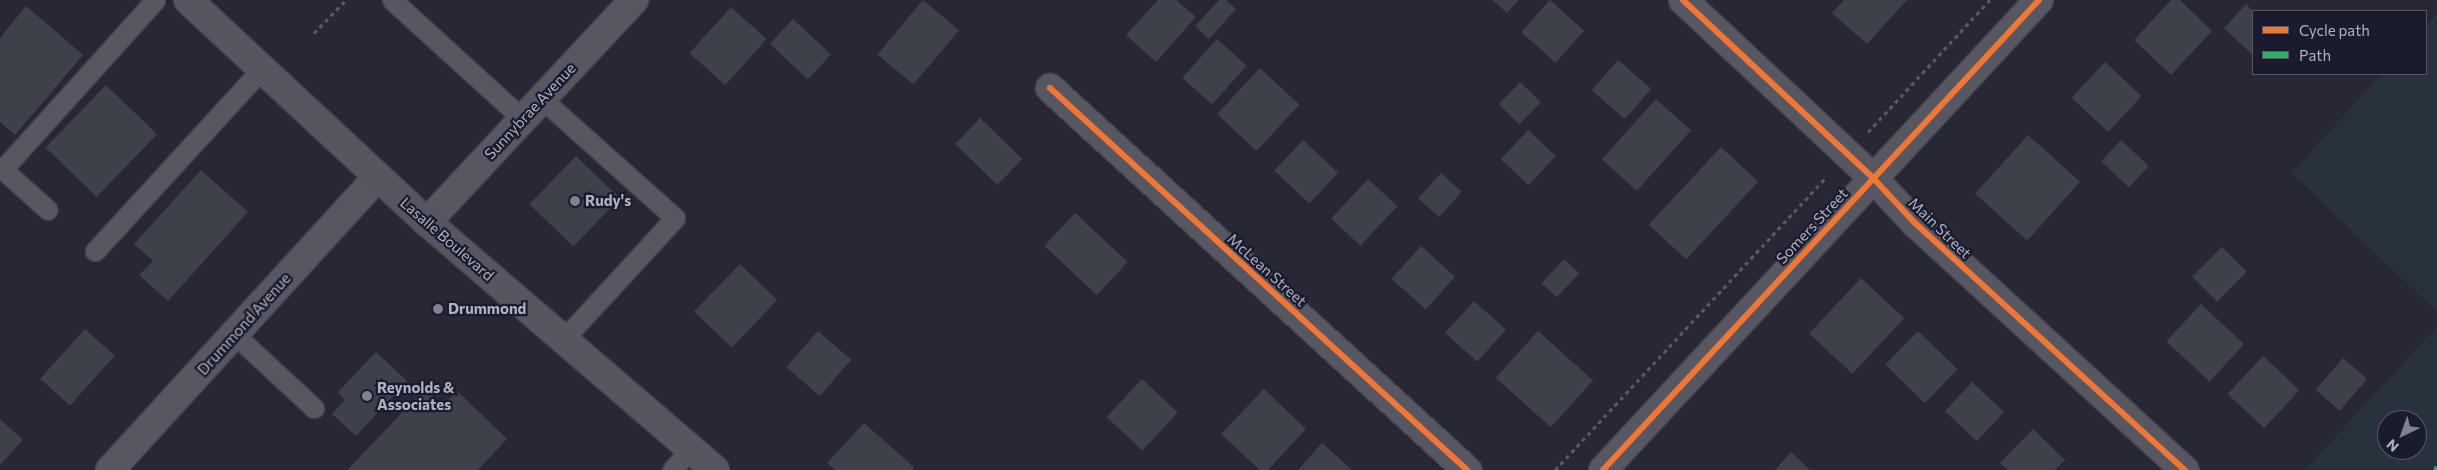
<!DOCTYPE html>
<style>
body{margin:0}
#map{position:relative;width:2437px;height:470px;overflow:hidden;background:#272833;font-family:Commissioner,sans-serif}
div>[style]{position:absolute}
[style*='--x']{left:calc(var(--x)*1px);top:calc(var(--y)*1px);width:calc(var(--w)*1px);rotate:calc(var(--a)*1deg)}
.green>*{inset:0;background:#27323c}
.building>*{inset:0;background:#3e404a;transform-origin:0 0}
.path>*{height:3px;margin-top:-1.5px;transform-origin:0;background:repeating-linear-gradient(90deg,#595b64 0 4px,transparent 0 8px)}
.roads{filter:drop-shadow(1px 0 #43444d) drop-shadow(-1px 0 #43444d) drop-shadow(0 1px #43444d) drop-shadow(0 -1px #43444d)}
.service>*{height:19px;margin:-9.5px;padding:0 9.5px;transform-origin:9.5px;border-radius:9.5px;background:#575761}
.minor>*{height:28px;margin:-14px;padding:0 14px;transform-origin:14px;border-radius:14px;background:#575761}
.secondary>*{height:28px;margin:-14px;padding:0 14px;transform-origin:14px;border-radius:14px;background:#555660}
.quiet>*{height:5px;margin-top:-2.5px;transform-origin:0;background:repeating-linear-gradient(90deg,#2db169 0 10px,transparent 0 15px)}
.cycleway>*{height:6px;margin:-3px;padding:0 3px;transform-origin:3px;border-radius:3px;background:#f07635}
.dots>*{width:14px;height:14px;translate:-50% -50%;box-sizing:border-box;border:2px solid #1a1c2e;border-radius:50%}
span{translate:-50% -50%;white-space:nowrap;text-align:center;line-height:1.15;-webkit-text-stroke:4.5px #1a1c2e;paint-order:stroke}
.street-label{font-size:15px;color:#b0b1c5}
.poi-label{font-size:15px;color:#b0b1c5;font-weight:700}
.left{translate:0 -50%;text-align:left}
.legend{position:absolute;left:2252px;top:10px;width:175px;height:65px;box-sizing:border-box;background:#1a1c2e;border:1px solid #56586a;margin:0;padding:6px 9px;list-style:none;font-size:15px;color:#b0b1c5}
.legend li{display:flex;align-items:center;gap:10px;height:25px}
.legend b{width:25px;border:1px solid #56586a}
.north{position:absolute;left:2377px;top:410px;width:50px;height:50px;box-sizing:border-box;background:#1a1c2e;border:1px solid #56586a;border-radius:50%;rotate:222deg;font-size:14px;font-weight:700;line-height:20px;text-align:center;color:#b0b1c5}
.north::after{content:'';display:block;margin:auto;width:18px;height:22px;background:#808192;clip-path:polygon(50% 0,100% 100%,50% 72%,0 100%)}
</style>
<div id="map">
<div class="green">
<div style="clip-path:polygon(2437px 13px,2437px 312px,2291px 173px,2382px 74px,2426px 74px,2426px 25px)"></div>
<div style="clip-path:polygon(evenodd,2437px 326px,2437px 470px,2305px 470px,2437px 326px,2387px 420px,2417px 420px,2417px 450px,2387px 450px,2387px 420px)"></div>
</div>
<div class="building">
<div style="left:923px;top:0;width:47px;height:71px;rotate:40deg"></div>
<div style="clip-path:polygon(1158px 0,1176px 0,1196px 17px,1156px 62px,1126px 35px)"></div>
<div style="clip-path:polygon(1219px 0,1226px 0,1236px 9px,1209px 39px,1195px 26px)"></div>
<div style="clip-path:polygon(1493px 0,1519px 0,1507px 13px)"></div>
<div style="left:1550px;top:0;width:46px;height:43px;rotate:42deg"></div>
<div style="clip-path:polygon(1844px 0,1907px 0,1867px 44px,1832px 13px)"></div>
<div style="clip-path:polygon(2171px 0,2180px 0,2212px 31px,2171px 75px,2134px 40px)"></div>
<div style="clip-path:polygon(2246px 4px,2253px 11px,2253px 55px,2224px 28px)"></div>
<div style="clip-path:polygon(26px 6px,83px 55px,15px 135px,0 122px,0 38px)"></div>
<div style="left:731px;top:7px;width:48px;height:62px;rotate:42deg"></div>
<div style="left:793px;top:19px;width:52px;height:34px;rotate:43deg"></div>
<div style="left:1217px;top:39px;width:40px;height:52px;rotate:42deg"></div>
<div style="left:1618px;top:60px;width:44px;height:40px;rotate:41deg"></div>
<div style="left:2105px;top:62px;width:50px;height:49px;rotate:43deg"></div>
<div style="left:1260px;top:68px;width:54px;height:63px;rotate:43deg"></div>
<div style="left:1520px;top:82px;width:29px;height:31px;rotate:44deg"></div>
<div style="left:106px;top:85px;width:71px;height:87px;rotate:44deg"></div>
<div style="left:1656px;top:99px;width:47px;height:81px;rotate:42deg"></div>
<div style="left:980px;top:118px;width:59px;height:36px;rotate:44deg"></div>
<div style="left:1528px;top:130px;width:38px;height:40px;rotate:43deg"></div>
<div style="left:2028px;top:135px;width:70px;height:79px;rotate:42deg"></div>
<div style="left:1303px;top:140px;width:48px;height:42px;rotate:43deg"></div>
<div style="left:2121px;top:140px;width:38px;height:29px;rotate:43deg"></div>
<div style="left:1721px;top:147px;width:51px;height:106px;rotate:43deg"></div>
<div style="left:576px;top:156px;width:61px;height:67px;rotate:44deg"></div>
<div style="clip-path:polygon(201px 170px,248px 212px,168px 301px,139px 275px,153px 261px,134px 244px)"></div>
<div style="left:1441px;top:173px;width:28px;height:34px;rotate:42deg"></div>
<div style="left:1368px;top:179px;width:40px;height:54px;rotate:43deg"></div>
<div style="left:1075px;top:213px;width:72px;height:45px;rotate:43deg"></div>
<div style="left:1421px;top:246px;width:46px;height:44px;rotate:42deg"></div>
<div style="left:2222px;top:247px;width:35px;height:42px;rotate:45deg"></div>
<div style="left:1564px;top:259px;width:21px;height:33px;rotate:43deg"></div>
<div style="left:740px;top:264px;width:52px;height:66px;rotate:44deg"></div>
<div style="left:1861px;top:278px;width:59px;height:76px;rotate:43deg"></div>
<div style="left:1474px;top:301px;width:43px;height:43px;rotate:42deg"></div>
<div style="left:2201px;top:304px;width:59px;height:51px;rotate:43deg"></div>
<div style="left:85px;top:329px;width:40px;height:67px;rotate:42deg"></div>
<div style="left:818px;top:331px;width:44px;height:48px;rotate:41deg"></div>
<div style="left:1538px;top:331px;width:74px;height:63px;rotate:42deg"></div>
<div style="left:1918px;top:331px;width:55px;height:47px;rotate:44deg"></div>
<div style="clip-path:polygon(376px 352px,407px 381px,356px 436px,332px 414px,345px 400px,338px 392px)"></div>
<div style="left:2263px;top:356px;width:50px;height:52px;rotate:43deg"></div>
<div style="left:2343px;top:358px;width:32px;height:42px;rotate:41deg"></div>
<div style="left:1142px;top:379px;width:49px;height:52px;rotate:43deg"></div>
<div style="left:1972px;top:382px;width:44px;height:40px;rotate:43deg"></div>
<div style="clip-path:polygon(425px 389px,442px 406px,457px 391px,507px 439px,478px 470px,347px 470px)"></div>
<div style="clip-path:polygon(1264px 389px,1306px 429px,1268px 470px,1260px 470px,1221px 434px)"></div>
<div style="clip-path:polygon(0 419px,23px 440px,0 465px)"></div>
<div style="clip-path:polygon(864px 423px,914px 467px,912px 470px,835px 470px,827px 463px)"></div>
<div style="clip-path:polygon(2033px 429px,2065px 460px,2055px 470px,2008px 470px,2000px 463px)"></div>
<div style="clip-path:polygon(1322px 443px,1352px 470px,1298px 470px)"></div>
<div style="clip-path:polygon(1791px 452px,1810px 470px,1775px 470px)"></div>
</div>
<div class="path">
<div style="--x:314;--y:33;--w:46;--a:-45.9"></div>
<div style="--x:1868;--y:132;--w:180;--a:-47.3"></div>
<div style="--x:1555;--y:470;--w:399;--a:-47.2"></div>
</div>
<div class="roads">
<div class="service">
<div style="--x:392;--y:0;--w:177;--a:42.3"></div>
<div style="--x:542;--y:99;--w:178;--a:41.8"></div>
<div style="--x:675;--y:218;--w:166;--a:132.6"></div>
<div style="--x:0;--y:167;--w:64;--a:41.9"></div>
<div style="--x:3;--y:169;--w:227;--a:-48"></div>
<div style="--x:95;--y:251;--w:247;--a:-47.5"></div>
<div style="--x:234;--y:334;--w:109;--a:42.8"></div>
<div style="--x:672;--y:470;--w:28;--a:-49"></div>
</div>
<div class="minor">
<div style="--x:1683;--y:0;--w:260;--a:43.1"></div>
<div style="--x:1873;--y:178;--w:62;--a:47"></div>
<div style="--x:1915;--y:223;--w:366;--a:42.5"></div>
<div style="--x:1050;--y:88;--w:566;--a:42.49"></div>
<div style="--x:427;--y:222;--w:304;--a:-47"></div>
<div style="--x:110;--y:470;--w:396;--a:-47.6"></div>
<div style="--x:1603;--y:470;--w:641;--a:-47.15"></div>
</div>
<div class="secondary">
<div style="--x:188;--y:0;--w:326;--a:42.9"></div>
<div style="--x:427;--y:222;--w:380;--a:40.7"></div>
</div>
</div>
<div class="quiet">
<div style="--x:2436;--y:470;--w:4;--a:-76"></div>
</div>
<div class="cycleway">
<div style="--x:1683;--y:0;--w:260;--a:43.1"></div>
<div style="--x:1873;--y:178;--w:62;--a:47"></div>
<div style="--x:1915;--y:223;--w:366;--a:42.5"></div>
<div style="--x:1050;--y:88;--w:566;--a:42.49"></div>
<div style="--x:1603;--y:470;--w:641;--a:-47.15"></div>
</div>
<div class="dots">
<div style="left:575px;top:201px;background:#808192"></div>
<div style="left:438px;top:309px;background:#808192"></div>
<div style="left:367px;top:396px;background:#808192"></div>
</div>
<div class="street-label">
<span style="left:530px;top:111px;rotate:-47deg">Sunnybrae Avenue</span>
<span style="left:1812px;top:226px;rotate:-47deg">Somers Street</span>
<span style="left:1940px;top:228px;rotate:44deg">Main Street</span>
<span style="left:447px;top:239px;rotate:41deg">Lasalle Boulevard</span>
<span style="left:1267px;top:270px;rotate:42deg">McLean Street</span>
<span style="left:244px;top:324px;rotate:-48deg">Drummond Avenue</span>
</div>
<div class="poi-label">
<span class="left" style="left:585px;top:201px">Rudy's</span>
<span class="left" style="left:448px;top:309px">Drummond</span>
<span class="left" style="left:377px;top:396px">Reynolds &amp;<br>Associates</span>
</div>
<ul class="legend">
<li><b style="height:6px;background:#f07635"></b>Cycle path</li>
<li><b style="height:6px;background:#2db169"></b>Path</li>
</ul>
<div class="north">N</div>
</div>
